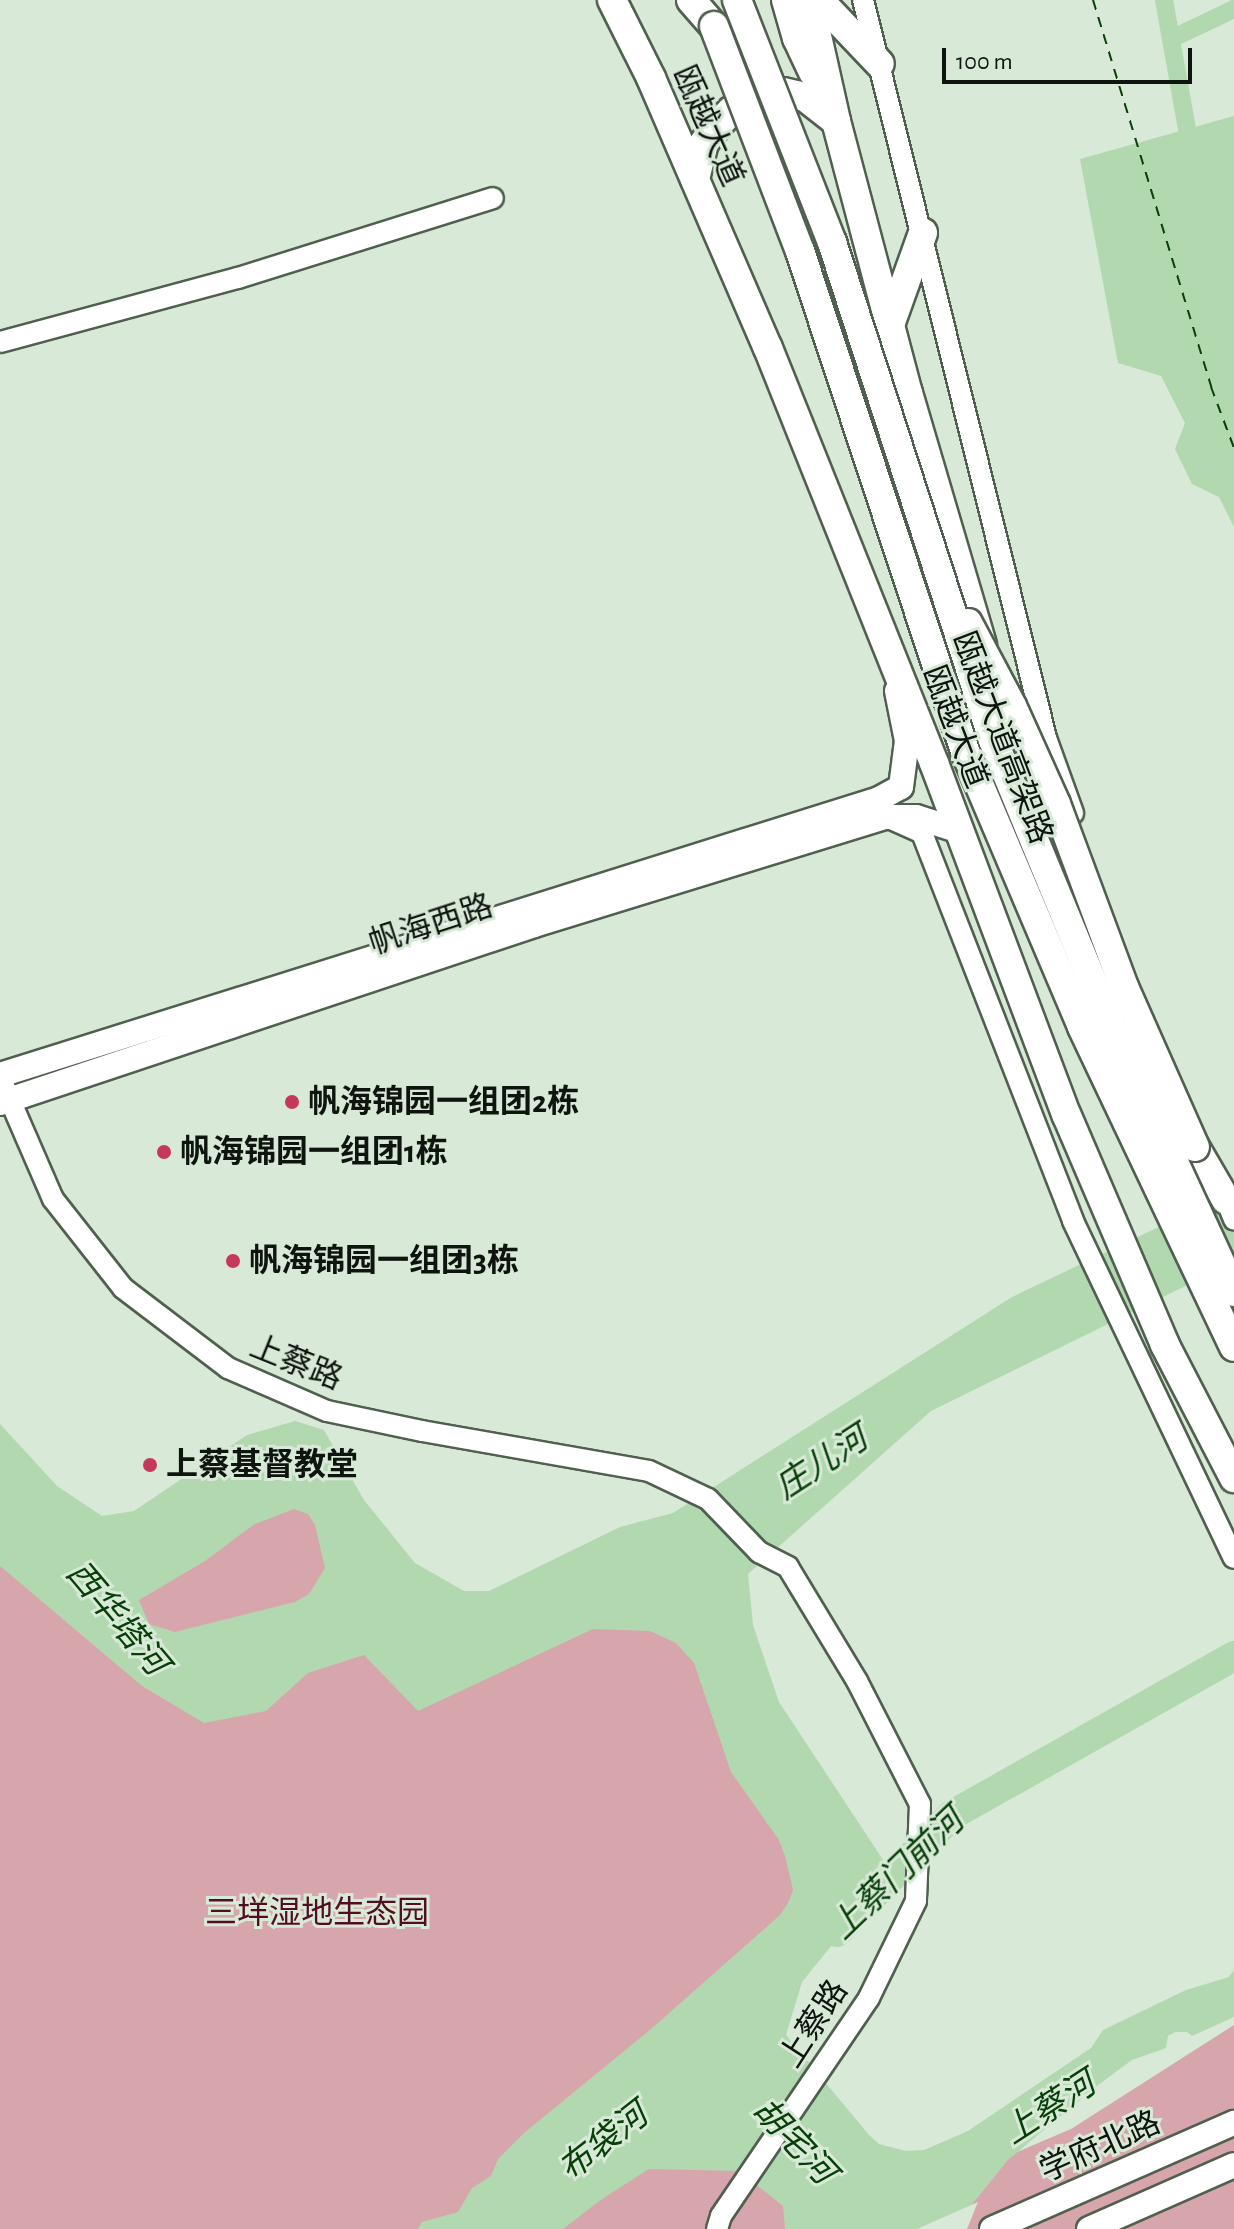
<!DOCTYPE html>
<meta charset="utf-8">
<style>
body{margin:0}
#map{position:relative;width:1234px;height:2229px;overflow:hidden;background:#d8e9d7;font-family:"Alegreya Sans","Noto Sans SC",sans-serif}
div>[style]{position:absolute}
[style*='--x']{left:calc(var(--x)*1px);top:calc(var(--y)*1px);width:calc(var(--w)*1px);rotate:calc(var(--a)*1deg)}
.green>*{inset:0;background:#d7a5ac}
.water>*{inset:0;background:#b1d8ae}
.pier>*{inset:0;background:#d8e9d7}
.canal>*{height:18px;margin:-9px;padding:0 9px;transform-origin:9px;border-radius:9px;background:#b1d8ae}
.river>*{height:30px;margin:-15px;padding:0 15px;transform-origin:15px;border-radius:15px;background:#b1d8ae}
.ferry>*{height:2px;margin-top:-1px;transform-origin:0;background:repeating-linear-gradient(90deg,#063f08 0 10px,transparent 0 18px)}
.roads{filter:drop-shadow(2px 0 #505f4f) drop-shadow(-2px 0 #505f4f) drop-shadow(0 2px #505f4f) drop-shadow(0 -2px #505f4f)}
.minor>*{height:20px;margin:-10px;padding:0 10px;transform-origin:10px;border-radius:10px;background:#fff}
.major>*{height:24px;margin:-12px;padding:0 12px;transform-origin:12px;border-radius:12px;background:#fff}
.highway>*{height:28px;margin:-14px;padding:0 14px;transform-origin:14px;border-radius:14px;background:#fff}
.bridges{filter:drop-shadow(2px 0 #505f4f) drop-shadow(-2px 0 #505f4f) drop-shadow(0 2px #505f4f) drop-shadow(0 -2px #505f4f)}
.highway-bridge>*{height:28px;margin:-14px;padding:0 14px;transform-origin:14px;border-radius:14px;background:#fff}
.dots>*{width:22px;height:22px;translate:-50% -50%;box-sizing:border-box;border:4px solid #d8e9d7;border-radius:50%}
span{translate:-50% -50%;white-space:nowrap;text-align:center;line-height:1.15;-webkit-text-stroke:6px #d8e9d7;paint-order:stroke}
.street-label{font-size:32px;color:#0e140e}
.poi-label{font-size:32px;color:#0e140e;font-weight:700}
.left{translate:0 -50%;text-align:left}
.park-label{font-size:32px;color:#530d22}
.water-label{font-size:34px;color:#063f08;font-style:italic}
.scale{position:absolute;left:942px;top:48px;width:250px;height:36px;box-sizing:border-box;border:4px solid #0e140e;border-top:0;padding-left:10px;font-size:24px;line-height:28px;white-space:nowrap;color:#0e140e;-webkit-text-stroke:6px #d8e9d7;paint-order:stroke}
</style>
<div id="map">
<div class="green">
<div style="clip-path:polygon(292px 1474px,462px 1631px,654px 1542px,858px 1866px,741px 1999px,864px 2217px,1071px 2129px,1234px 2025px,1234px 2229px,0 2229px,0 1521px,86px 1556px)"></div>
</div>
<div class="water">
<div style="clip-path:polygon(1234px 116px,1234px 527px,1219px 497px,1192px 484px,1175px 449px,1185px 423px,1161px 376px,1118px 363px,1080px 159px)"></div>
<div style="clip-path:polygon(evenodd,1234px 1191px,1234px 1262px,931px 1411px,748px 1574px,753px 1625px,779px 1702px,891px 1872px,802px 1982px,786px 2035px,869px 2135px,879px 2144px,906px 2151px,924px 2150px,968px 2131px,1091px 2048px,1103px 2030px,1186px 1990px,1229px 1977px,1234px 1970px,1234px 2017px,1192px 2036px,1187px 2032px,1175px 2032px,1168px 2036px,1166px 2048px,1132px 2060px,1098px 2085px,1008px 2160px,970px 2207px,963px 2229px,785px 2229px,783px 2206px,739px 2171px,649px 2169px,602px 2199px,563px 2229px,418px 2229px,422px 2222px,458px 2212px,472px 2188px,491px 2176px,498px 2159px,524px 2133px,651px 2029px,780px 1915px,788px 1903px,793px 1890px,785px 1856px,779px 1840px,731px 1772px,694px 1663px,676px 1643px,650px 1631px,593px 1629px,418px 1711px,364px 1655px,308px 1673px,266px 1711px,204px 1723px,142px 1686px,0 1566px,0 1424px,57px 1486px,102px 1516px,134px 1511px,247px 1435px,295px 1421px,324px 1430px,364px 1500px,415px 1563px,464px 1591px,489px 1591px,620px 1527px,673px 1513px,1012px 1297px,1234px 1191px,294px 1509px,308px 1514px,315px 1525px,325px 1568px,309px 1594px,295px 1602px,175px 1632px,149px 1624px,139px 1600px,205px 1561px,253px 1525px,294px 1509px)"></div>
</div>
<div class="pier">
<div style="clip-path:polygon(978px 2202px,967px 2229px,917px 2229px)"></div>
</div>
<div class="canal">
<div style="--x:1164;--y:0;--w:153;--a:79.9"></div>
<div style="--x:1171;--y:39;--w:70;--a:-25.5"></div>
</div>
<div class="river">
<div style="--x:837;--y:1932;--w:164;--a:-45.5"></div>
<div style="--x:952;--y:1815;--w:324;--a:-29.4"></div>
</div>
<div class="ferry">
<div style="--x:1093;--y:0;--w:405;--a:73"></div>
<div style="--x:1211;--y:387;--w:65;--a:69.3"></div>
</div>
<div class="roads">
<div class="minor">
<div style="--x:863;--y:0;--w:760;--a:76.07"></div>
<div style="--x:1046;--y:738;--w:80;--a:70.2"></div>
<div style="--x:0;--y:342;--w:246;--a:-15.1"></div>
<div style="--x:238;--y:278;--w:267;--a:-17.4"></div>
<div style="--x:891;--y:819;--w:34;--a:24"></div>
<div style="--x:922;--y:833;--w:416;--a:68.7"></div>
<div style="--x:1073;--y:1221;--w:373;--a:64.5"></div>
<div style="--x:0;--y:1077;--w:133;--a:66.5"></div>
<div style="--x:53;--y:1199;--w:113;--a:51.8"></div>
<div style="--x:123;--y:1288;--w:132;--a:37.3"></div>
<div style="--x:228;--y:1368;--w:108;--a:23.5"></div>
<div style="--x:327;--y:1411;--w:97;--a:11.9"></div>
<div style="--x:422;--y:1431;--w:230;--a:10"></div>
<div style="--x:649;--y:1471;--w:65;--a:25.4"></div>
<div style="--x:708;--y:1499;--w:74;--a:46.1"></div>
<div style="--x:759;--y:1552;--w:33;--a:27"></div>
<div style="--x:788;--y:1567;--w:133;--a:58.8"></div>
<div style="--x:857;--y:1681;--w:138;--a:62.9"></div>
<div style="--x:920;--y:1804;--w:97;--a:92.4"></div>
<div style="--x:916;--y:1901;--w:108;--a:115.9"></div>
<div style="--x:869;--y:1998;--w:263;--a:124.2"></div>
<div style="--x:721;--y:2216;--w:14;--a:107"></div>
<div style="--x:1221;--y:1187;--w:35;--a:68"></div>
</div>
<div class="major">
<div style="--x:0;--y:1075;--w:921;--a:-17.43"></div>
<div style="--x:879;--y:799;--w:25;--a:-29"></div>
<div style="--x:901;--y:787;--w:46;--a:-82.6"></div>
<div style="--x:907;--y:741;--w:51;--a:-101.3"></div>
<div style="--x:0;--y:1103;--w:563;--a:-18.43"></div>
<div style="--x:534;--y:925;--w:367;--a:-17.1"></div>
<div style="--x:885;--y:817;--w:31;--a:0"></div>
<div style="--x:916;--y:817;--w:43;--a:17.6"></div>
<div style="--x:992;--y:2229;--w:264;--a:-23.7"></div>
<div style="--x:1089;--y:2229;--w:158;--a:-23.8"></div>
</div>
<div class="highway">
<div style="--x:612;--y:0;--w:87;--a:63.4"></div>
<div style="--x:651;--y:78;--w:294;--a:66.6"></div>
<div style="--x:768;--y:348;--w:447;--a:68.2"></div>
<div style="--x:934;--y:763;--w:377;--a:69.4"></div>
<div style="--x:1067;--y:1116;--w:249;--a:66.8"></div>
<div style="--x:1165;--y:1345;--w:150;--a:62.6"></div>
<div style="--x:691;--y:0;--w:35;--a:49"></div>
<div style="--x:786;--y:0;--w:40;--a:74"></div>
<div style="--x:797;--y:38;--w:38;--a:65"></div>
<div style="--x:809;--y:0;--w:124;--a:77.4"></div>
<div style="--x:836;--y:121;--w:281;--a:75.2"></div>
<div style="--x:908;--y:393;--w:262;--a:73.6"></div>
<div style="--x:819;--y:0;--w:88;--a:46.4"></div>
<div style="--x:695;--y:179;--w:37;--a:-76"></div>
<div style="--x:704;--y:143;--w:21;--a:-53"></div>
<div style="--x:717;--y:126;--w:21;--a:-47"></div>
<div style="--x:731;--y:111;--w:29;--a:-31"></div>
<div style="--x:756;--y:96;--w:27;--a:-8"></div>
<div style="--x:783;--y:92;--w:23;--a:13"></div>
<div style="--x:805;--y:97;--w:39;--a:38"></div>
<div style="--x:890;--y:325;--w:98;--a:-70.3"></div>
<div style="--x:1008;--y:722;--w:138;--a:70.5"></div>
<div style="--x:1195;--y:1147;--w:61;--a:59.7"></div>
</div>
</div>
<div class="bridges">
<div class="highway-bridge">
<div style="--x:737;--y:0;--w:260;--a:68.6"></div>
<div style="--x:832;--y:242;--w:523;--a:72.08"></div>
<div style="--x:993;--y:740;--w:300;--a:67.6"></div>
<div style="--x:1107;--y:1017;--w:303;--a:65.2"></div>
<div style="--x:714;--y:26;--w:241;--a:69.1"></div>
<div style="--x:800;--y:251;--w:527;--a:71.74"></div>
<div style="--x:965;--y:751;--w:300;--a:67"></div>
<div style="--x:1082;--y:1027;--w:354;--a:64.6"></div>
<div style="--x:968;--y:623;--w:94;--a:62.1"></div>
<div style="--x:1012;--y:706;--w:107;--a:65.8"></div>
<div style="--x:1056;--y:804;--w:195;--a:69.6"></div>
<div style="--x:1124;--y:987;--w:175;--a:66.1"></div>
</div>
</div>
<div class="dots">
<div style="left:292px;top:1102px;background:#c6375e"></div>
<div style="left:164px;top:1152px;background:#c6375e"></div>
<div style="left:233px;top:1261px;background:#c6375e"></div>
<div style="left:150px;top:1465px;background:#c6375e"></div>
</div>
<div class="street-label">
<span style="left:708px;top:126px;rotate:66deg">瓯越大道</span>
<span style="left:955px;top:727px;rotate:69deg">瓯越大道</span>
<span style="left:1002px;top:738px;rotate:69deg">瓯越大道高架路</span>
<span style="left:431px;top:925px;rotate:-18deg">帆海西路</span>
<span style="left:296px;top:1363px;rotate:22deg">上蔡路</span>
<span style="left:814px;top:2024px;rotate:-57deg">上蔡路</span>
<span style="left:1100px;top:2147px;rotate:-24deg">学府北路</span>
</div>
<div class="poi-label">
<span class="left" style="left:308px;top:1102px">帆海锦园一组团2栋</span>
<span class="left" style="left:180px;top:1152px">帆海锦园一组团1栋</span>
<span class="left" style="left:249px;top:1261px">帆海锦园一组团3栋</span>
<span class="left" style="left:166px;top:1465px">上蔡基督教堂</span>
</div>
<div class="park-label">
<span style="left:317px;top:1913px">三垟湿地生态园</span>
</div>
<div class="water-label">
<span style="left:822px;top:1464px;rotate:-33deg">庄儿河</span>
<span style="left:116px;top:1619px;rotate:50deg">西华塔河</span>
<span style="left:898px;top:1875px;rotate:-44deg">上蔡门前河</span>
<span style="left:1050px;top:2109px;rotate:-33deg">上蔡河</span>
<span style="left:793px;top:2142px;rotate:47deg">胡宅河</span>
<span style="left:604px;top:2143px;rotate:-38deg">布袋河</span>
</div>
<div class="scale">100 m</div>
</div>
